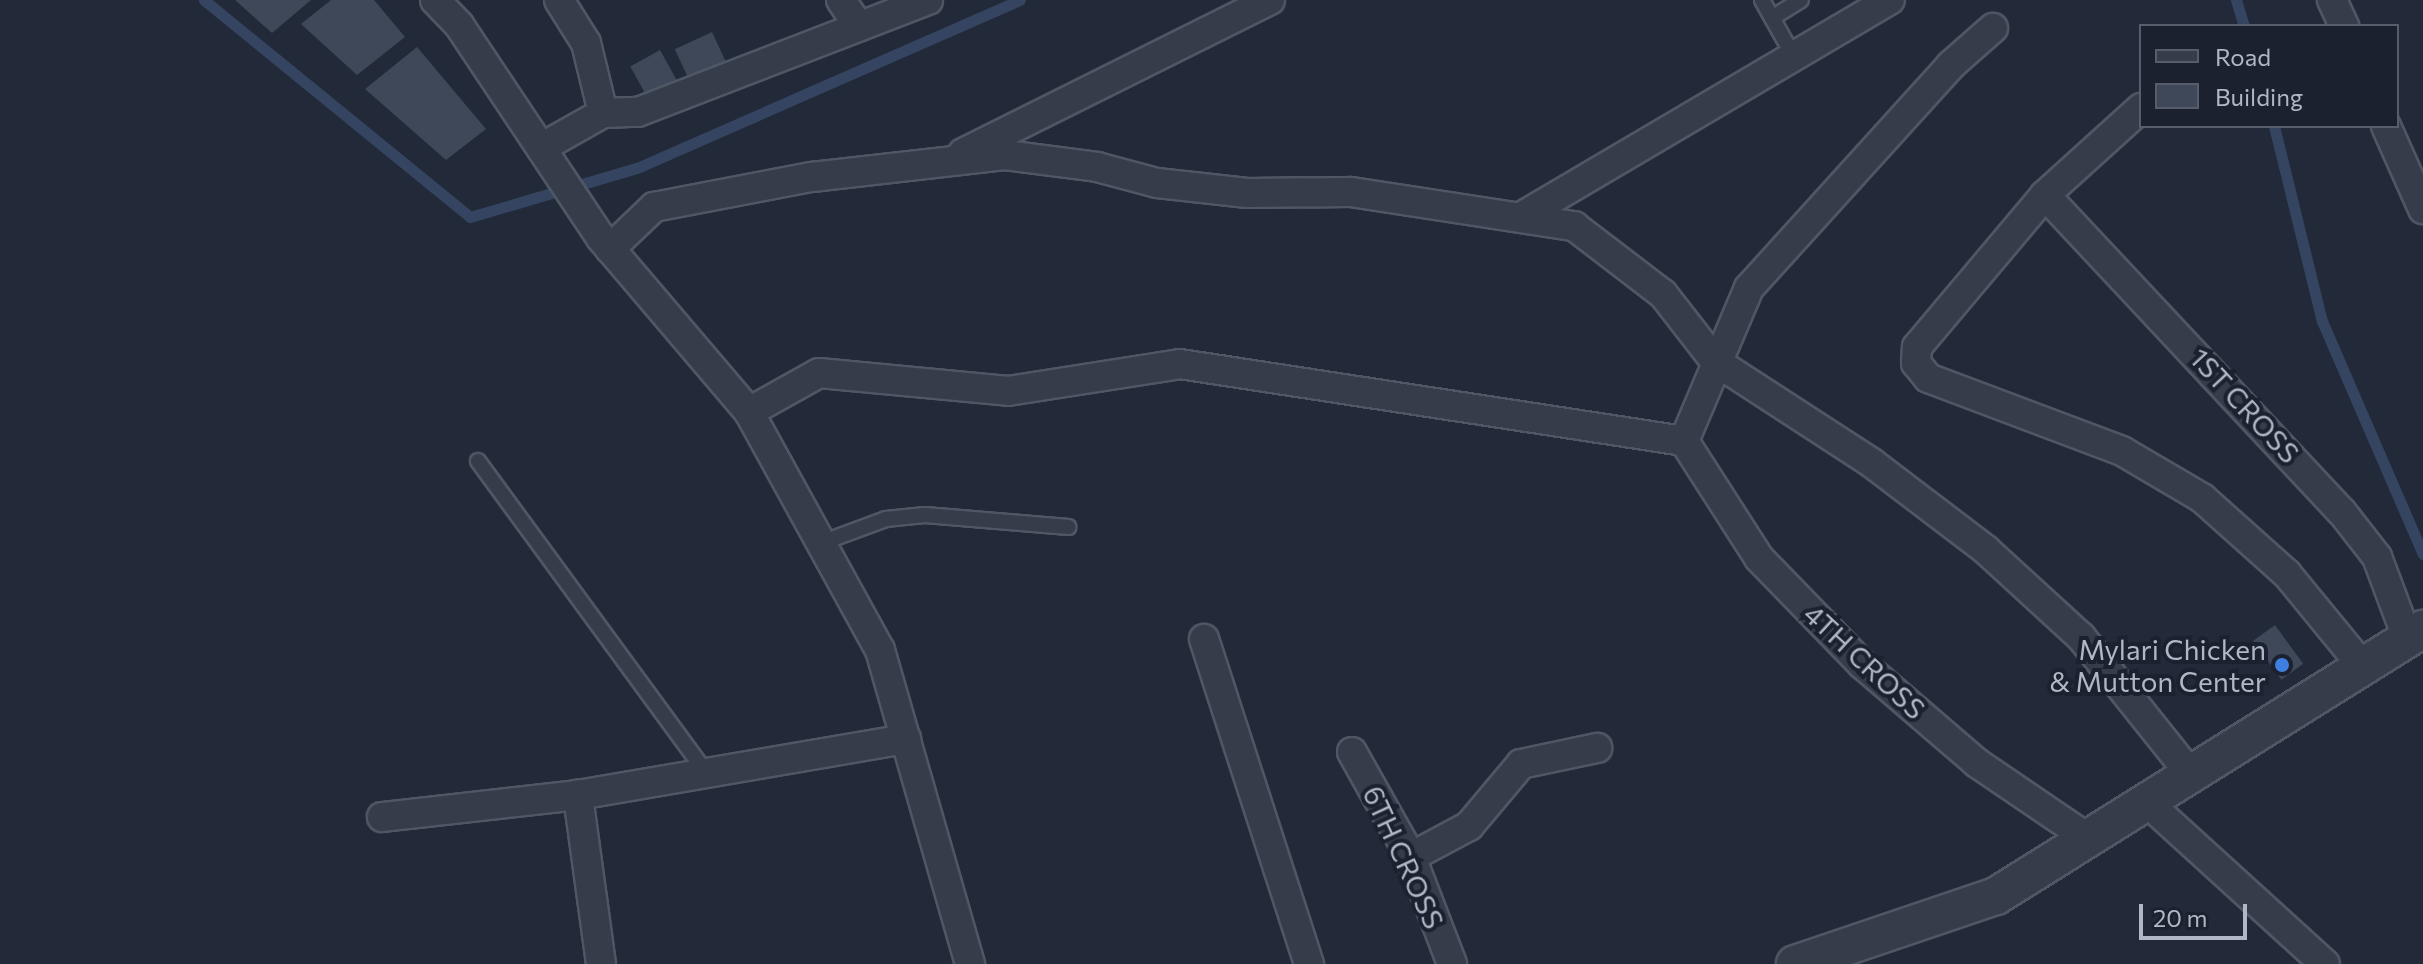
<!DOCTYPE html>
<style>
body{margin:0}
#map{position:relative;width:2423px;height:964px;overflow:hidden;background:#222a39;font-family:Commissioner,sans-serif}
div>[style]{position:absolute}
[style*='--x']{left:calc(var(--x)*1px);top:calc(var(--y)*1px);width:calc(var(--w)*1px);rotate:calc(var(--a)*1deg)}
.stream>*{height:11px;margin:-5.5px;padding:0 5.5px;transform-origin:5.5px;border-radius:5.5px;background:#354561}
.building>*{inset:0;background:#3e4859;transform-origin:0 0}
.roads{filter:drop-shadow(2px 0 #505764) drop-shadow(-2px 0 #505764) drop-shadow(0 2px #505764) drop-shadow(0 -2px #505764)}
.service>*{height:14px;margin:-7px;padding:0 7px;transform-origin:7px;border-radius:7px;background:#353c4a}
.minor>*{height:28px;margin:-14px;padding:0 14px;transform-origin:14px;border-radius:14px;background:#353c4a}
.tertiary>*{height:36px;margin:-18px;padding:0 18px;transform-origin:18px;border-radius:18px;background:#353c4a}
.dots>*{width:22px;height:22px;translate:-50% -50%;box-sizing:border-box;border:4px solid #1b212e;border-radius:50%}
span{translate:-50% -50%;white-space:nowrap;text-align:center;line-height:1.15;-webkit-text-stroke:8px #1b212e;paint-order:stroke}
.street-label{font-size:28px;color:#b0b7c6}
.poi-label{font-size:28px;color:#b0b7c6}
.right{translate:-100% -50%;text-align:right}
.legend{position:absolute;left:2139px;top:24px;width:260px;height:104px;box-sizing:border-box;background:#1b212e;border:2px solid #575d6b;margin:0;padding:10px 14px;list-style:none;font-size:24px;color:#b0b7c6}
.legend li{display:flex;align-items:center;gap:16px;height:40px}
.legend b{width:40px;border:2px solid #575d6b}
.scale{position:absolute;left:2139px;top:904px;width:108px;height:36px;box-sizing:border-box;border:4px solid #b0b7c6;border-top:0;padding-left:10px;font-size:24px;line-height:28px;white-space:nowrap;color:#b0b7c6;-webkit-text-stroke:6px #1b212e;paint-order:stroke}
</style>
<div id="map">
<div class="stream">
<div style="--x:204;--y:0;--w:343;--a:39.2"></div>
<div style="--x:470;--y:217;--w:174;--a:-16.4"></div>
<div style="--x:637;--y:168;--w:418;--a:-23.7"></div>
<div style="--x:2236;--y:0;--w:27;--a:73"></div>
<div style="--x:2274;--y:126;--w:201;--a:76.2"></div>
<div style="--x:2322;--y:321;--w:254;--a:66.6"></div>
</div>
<div class="building">
<div style="clip-path:polygon(235px 0,311px 0,272px 33px)"></div>
<div style="clip-path:polygon(331px 0,374px 0,405px 37px,357px 75px,301px 24px)"></div>
<div style="left:712px;top:32px;width:33px;height:41px;rotate:65deg"></div>
<div style="clip-path:polygon(417px 47px,486px 129px,446px 160px,365px 89px)"></div>
<div style="left:660px;top:50px;width:37px;height:34px;rotate:61deg"></div>
<div style="left:2275px;top:625px;width:48px;height:27px;rotate:54deg"></div>
</div>
<div class="roads">
<div class="service">
<div style="--x:1762;--y:0;--w:65;--a:60.7"></div>
<div style="--x:1772;--y:18;--w:34;--a:-32"></div>
<div style="--x:478;--y:461;--w:388;--a:53.8"></div>
<div style="--x:821;--y:543;--w:69;--a:-20.3"></div>
<div style="--x:886;--y:519;--w:39;--a:-6"></div>
<div style="--x:925;--y:515;--w:144;--a:4.8"></div>
</div>
<div class="minor">
<div style="--x:435;--y:0;--w:35;--a:46"></div>
<div style="--x:459;--y:25;--w:256;--a:56.3"></div>
<div style="--x:601;--y:238;--w:228;--a:49.6"></div>
<div style="--x:749;--y:412;--w:272;--a:61.2"></div>
<div style="--x:880;--y:650;--w:327;--a:74"></div>
<div style="--x:559;--y:0;--w:51;--a:57.9"></div>
<div style="--x:586;--y:43;--w:72;--a:76.3"></div>
<div style="--x:841;--y:0;--w:32;--a:56"></div>
<div style="--x:2332;--y:0;--w:29;--a:65"></div>
<div style="--x:2141;--y:108;--w:130;--a:137.8"></div>
<div style="--x:2045;--y:195;--w:199;--a:130.1"></div>
<div style="--x:1917;--y:347;--w:16;--a:94"></div>
<div style="--x:1916;--y:363;--w:19;--a:51"></div>
<div style="--x:1928;--y:378;--w:207;--a:20.6"></div>
<div style="--x:2122;--y:451;--w:93;--a:30.4"></div>
<div style="--x:2202;--y:498;--w:114;--a:41.8"></div>
<div style="--x:2287;--y:574;--w:122;--a:50.7"></div>
<div style="--x:2386;--y:126;--w:91;--a:66"></div>
<div style="--x:541;--y:148;--w:71;--a:-29.4"></div>
<div style="--x:603;--y:113;--w:35;--a:-2"></div>
<div style="--x:638;--y:112;--w:311;--a:-21.1"></div>
<div style="--x:963;--y:153;--w:343;--a:-26.5"></div>
<div style="--x:2045;--y:195;--w:434;--a:46.9"></div>
<div style="--x:2342;--y:512;--w:57;--a:52.1"></div>
<div style="--x:2377;--y:557;--w:89;--a:69.5"></div>
<div style="--x:1521;--y:217;--w:428;--a:-30.5"></div>
<div style="--x:610;--y:249;--w:61;--a:-43.7"></div>
<div style="--x:654;--y:207;--w:161;--a:-10.8"></div>
<div style="--x:812;--y:177;--w:194;--a:-6.5"></div>
<div style="--x:1005;--y:155;--w:93;--a:7.4"></div>
<div style="--x:1097;--y:167;--w:62;--a:14.9"></div>
<div style="--x:1157;--y:183;--w:91;--a:6.3"></div>
<div style="--x:1247;--y:193;--w:104;--a:-0.6"></div>
<div style="--x:1351;--y:192;--w:226;--a:8.7"></div>
<div style="--x:1574;--y:226;--w:112;--a:37.4"></div>
<div style="--x:1663;--y:294;--w:85;--a:52.2"></div>
<div style="--x:1715;--y:361;--w:187;--a:33"></div>
<div style="--x:1872;--y:463;--w:143;--a:37.3"></div>
<div style="--x:1986;--y:550;--w:129;--a:42.5"></div>
<div style="--x:2081;--y:637;--w:178;--a:51.4"></div>
<div style="--x:749;--y:412;--w:80;--a:-29.1"></div>
<div style="--x:819;--y:373;--w:190;--a:5.4"></div>
<div style="--x:1008;--y:391;--w:174;--a:-8.9"></div>
<div style="--x:1180;--y:364;--w:510;--a:8.69"></div>
<div style="--x:1684;--y:441;--w:139;--a:57.3"></div>
<div style="--x:1759;--y:558;--w:148;--a:45.8"></div>
<div style="--x:1862;--y:664;--w:152;--a:40.7"></div>
<div style="--x:1977;--y:763;--w:135;--a:34.2"></div>
<div style="--x:1684;--y:441;--w:166;--a:-67"></div>
<div style="--x:1749;--y:288;--w:301;--a:-47.8"></div>
<div style="--x:1951;--y:65;--w:56;--a:-41.4"></div>
<div style="--x:1204;--y:639;--w:342;--a:72.1"></div>
<div style="--x:1352;--y:752;--w:120;--a:60.7"></div>
<div style="--x:1411;--y:857;--w:115;--a:69"></div>
<div style="--x:2148;--y:803;--w:239;--a:42.3"></div>
<div style="--x:382;--y:817;--w:197;--a:-6.4"></div>
<div style="--x:1411;--y:857;--w:66;--a:-28.1"></div>
<div style="--x:1469;--y:826;--w:81;--a:-50"></div>
<div style="--x:1521;--y:764;--w:78;--a:-11.9"></div>
<div style="--x:601;--y:964;--w:171;--a:-97.8"></div>
<div style="--x:578;--y:795;--w:333;--a:-9.7"></div>
</div>
<div class="tertiary">
<div style="--x:1795;--y:964;--w:212;--a:-18.7"></div>
<div style="--x:1996;--y:896;--w:504;--a:-32.02"></div>
</div>
</div>
<div class="dots">
<div style="left:2282px;top:665px;background:#3f7fe0"></div>
</div>
<div class="street-label">
<span style="left:2245px;top:405px;rotate:47deg">1ST CROSS</span>
<span style="left:1865px;top:661px;rotate:43deg">4TH CROSS</span>
<span style="left:1404px;top:857px;rotate:65deg">6TH CROSS</span>
</div>
<div class="poi-label">
<span class="right" style="left:2266px;top:665px">Mylari Chicken<br>&amp; Mutton Center</span>
</div>
<ul class="legend">
<li><b style="height:10px;background:#353c4a"></b>Road</li>
<li><b style="height:22px;background:#3e4859"></b>Building</li>
</ul>
<div class="scale">20 m</div>
</div>
